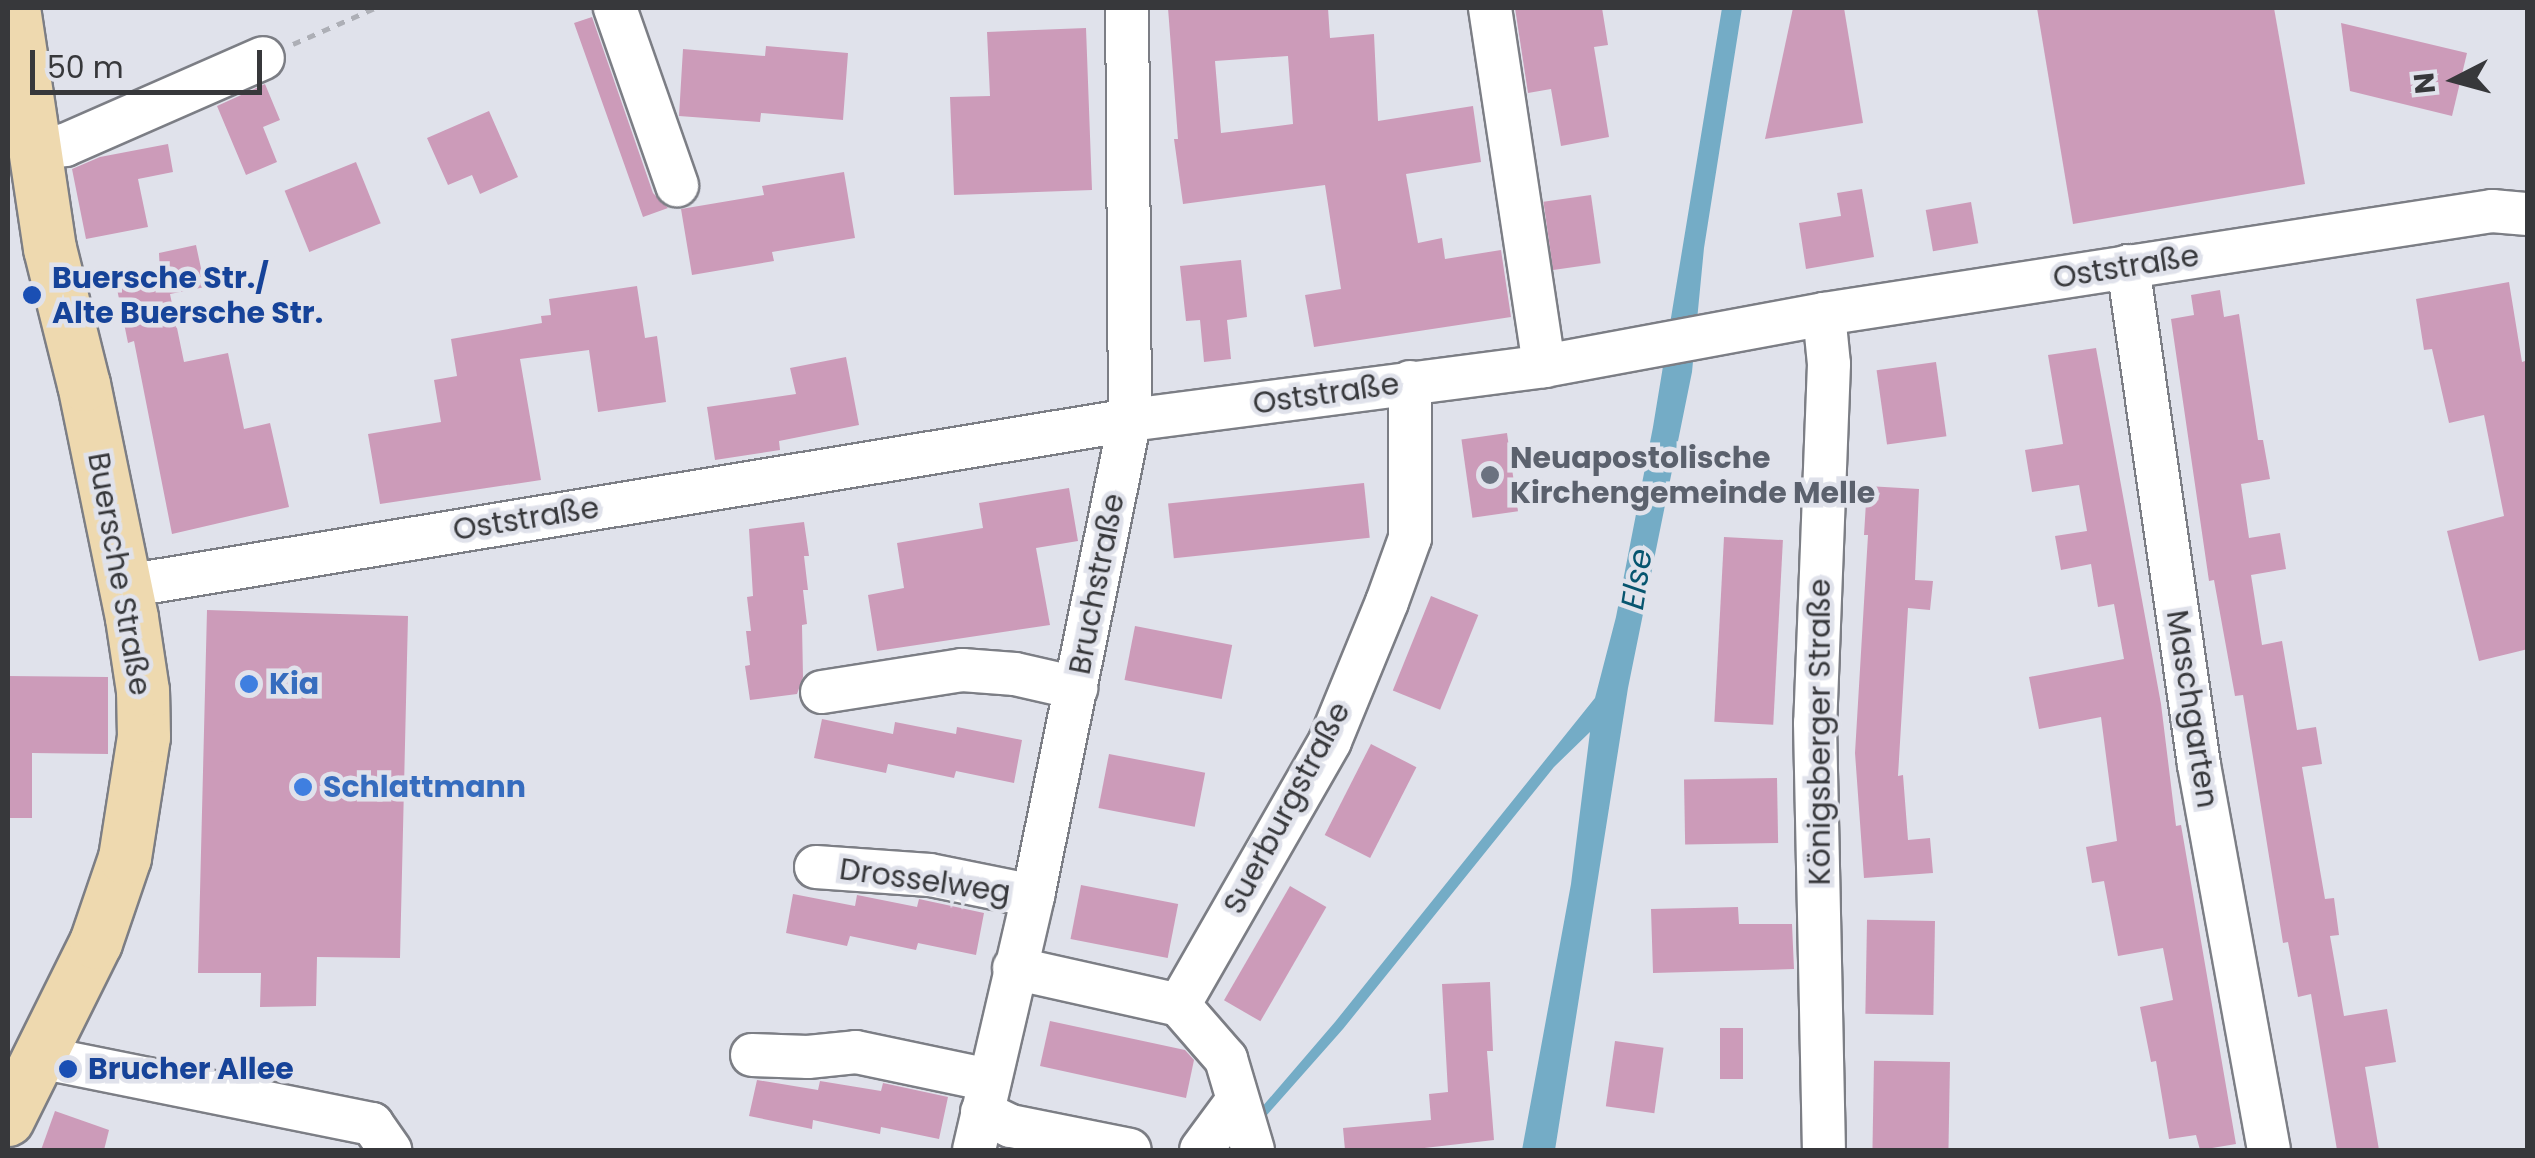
<!DOCTYPE html>
<meta charset="utf-8">
<style>
body{margin:0}
#map{position:relative;width:2535px;height:1158px;overflow:hidden;background:#e0e2eb;font-family:Poppins,sans-serif}
div>[style]{position:absolute}
[style*='--x']{left:calc(var(--x)*1px);top:calc(var(--y)*1px);width:calc(var(--w)*1px);rotate:calc(var(--a)*1deg)}
.water>*{inset:0;background:#74acc6}
.building>*{inset:0;background:#cc9bb9;transform-origin:0 0}
.path>*{height:5px;margin-top:-2.5px;transform-origin:0;background:repeating-linear-gradient(90deg,#adafb6 0 8px,transparent 0 16px)}
.roads{filter:drop-shadow(2px 0 #7c7e85) drop-shadow(-2px 0 #7c7e85) drop-shadow(0 2px #7c7e85) drop-shadow(0 -2px #7c7e85)}
.minor>*{height:42px;margin:-21px;padding:0 21px;transform-origin:21px;border-radius:21px;background:#fff}
.major>*{height:52px;margin:-26px;padding:0 26px;transform-origin:26px;border-radius:26px;background:#eed9af}
.dots>*{width:28px;height:28px;translate:-50% -50%;box-sizing:border-box;border:5px solid #e0e2eb;border-radius:50%}
span{translate:-50% -50%;white-space:nowrap;text-align:center;line-height:1.15;-webkit-text-stroke:9px #e0e2eb;paint-order:stroke}
.street-label{font-size:30px;color:#37383b}
.transit-label{font-size:30px;color:#164399;font-weight:700}
.left{translate:0 -50%;text-align:left}
.worship-label{font-size:30px;color:#5b616d;font-weight:700}
.shop-label{font-size:30px;color:#366cbe;font-weight:700}
.water-label{font-size:32px;color:#06556f;font-style:italic}
.frame{position:absolute;inset:0;border:10px solid #37383b;pointer-events:none}
.north{position:absolute;left:2405px;top:30px;width:100px;height:100px;-webkit-text-stroke:8px #e0e2eb;paint-order:stroke;rotate:264deg;font-size:28px;font-weight:700;line-height:40px;text-align:center;color:#37383b}
.north::after{content:'';display:block;margin:auto;width:35px;height:45px;background:#37383b;clip-path:polygon(50% 0,100% 100%,50% 72%,0 100%)}
.scale{position:absolute;left:30px;top:50px;width:232px;height:45px;box-sizing:border-box;border:5px solid #37383b;border-top:0;padding-left:12px;font-size:30px;line-height:35px;white-space:nowrap;color:#37383b;-webkit-text-stroke:8px #e0e2eb;paint-order:stroke}
</style>
<div id="map">
<div class="water">
<div style="clip-path:polygon(1722px 8px,1742px 8px,1704px 248px,1692px 372px,1628px 688px,1555px 1150px,1522px 1150px,1571px 884px,1590px 732px,1554px 767px,1343px 1029px,1236px 1150px,1225px 1150px,1335px 1022px,1595px 698px,1616px 617px,1653px 427px)"></div>
</div>
<div class="building">
<div style="clip-path:polygon(evenodd,1168px 8px,1328px 8px,1330px 38px,1374px 34px,1378px 121px,1473px 106px,1481px 162px,1406px 174px,1418px 243px,1442px 238px,1445px 259px,1501px 250px,1511px 317px,1314px 347px,1305px 295px,1341px 289px,1325px 185px,1183px 204px,1174px 139px,1178px 139px,1168px 8px,1288px 56px,1293px 124px,1221px 133px,1215px 61px,1288px 56px)"></div>
<div style="clip-path:polygon(1515px 8px,1602px 8px,1608px 45px,1594px 47px,1609px 137px,1561px 146px,1551px 89px,1528px 93px)"></div>
<div style="clip-path:polygon(1793px 8px,1844px 8px,1863px 123px,1765px 139px)"></div>
<div style="clip-path:polygon(2037px 8px,2274px 8px,2305px 184px,2073px 224px)"></div>
<div style="clip-path:polygon(592px 17px,653px 193px,668px 208px,643px 217px,574px 23px)"></div>
<div style="clip-path:polygon(2341px 23px,2467px 53px,2452px 116px,2350px 91px)"></div>
<div style="clip-path:polygon(1086px 28px,1092px 190px,954px 195px,950px 97px,990px 96px,987px 32px)"></div>
<div style="clip-path:polygon(766px 46px,848px 53px,843px 120px,761px 113px,760px 122px,679px 116px,683px 49px,765px 56px)"></div>
<div style="clip-path:polygon(265px 84px,280px 120px,263px 127px,277px 162px,246px 175px,217px 106px)"></div>
<div style="clip-path:polygon(489px 111px,518px 177px,480px 194px,472px 175px,448px 185px,427px 138px)"></div>
<div style="clip-path:polygon(168px 144px,173px 172px,138px 179px,148px 227px,86px 239px,72px 169px,100px 157px)"></div>
<div style="left:356px;top:162px;width:66px;height:77px;rotate:68deg"></div>
<div style="clip-path:polygon(844px 172px,855px 238px,772px 252px,774px 261px,692px 275px,681px 209px,764px 195px,762px 186px)"></div>
<div style="clip-path:polygon(1862px 189px,1874px 257px,1806px 269px,1799px 223px,1841px 216px,1837px 193px)"></div>
<div style="left:1591px;top:195px;width:69px;height:48px;rotate:82deg"></div>
<div style="left:1971px;top:202px;width:42px;height:46px;rotate:80deg"></div>
<div style="clip-path:polygon(196px 245px,205px 287px,170px 294px,184px 362px,228px 353px,244px 429px,270px 423px,289px 507px,172px 534px,134px 341px,128px 343px,116px 284px,160px 273px,159px 253px)"></div>
<div style="clip-path:polygon(1241px 260px,1247px 317px,1227px 320px,1231px 359px,1204px 362px,1200px 320px,1186px 321px,1180px 266px)"></div>
<div style="clip-path:polygon(2509px 282px,2522px 362px,2528px 360px,2528px 649px,2479px 661px,2447px 531px,2504px 516px,2484px 415px,2449px 423px,2432px 349px,2424px 350px,2416px 299px)"></div>
<div style="clip-path:polygon(637px 286px,645px 338px,657px 336px,666px 402px,598px 412px,589px 350px,520px 359px,541px 480px,380px 504px,368px 434px,441px 422px,434px 380px,457px 376px,451px 339px,542px 323px,541px 316px,551px 315px,549px 299px)"></div>
<div style="clip-path:polygon(2220px 290px,2224px 317px,2239px 314px,2258px 440px,2263px 440px,2270px 479px,2241px 484px,2249px 538px,2280px 533px,2286px 569px,2251px 575px,2262px 645px,2282px 641px,2297px 730px,2316px 727px,2322px 764px,2302px 767px,2325px 899px,2334px 898px,2339px 935px,2330px 936px,2344px 1016px,2387px 1009px,2396px 1062px,2365px 1067px,2379px 1150px,2337px 1150px,2311px 994px,2298px 997px,2288px 942px,2283px 943px,2243px 695px,2235px 696px,2214px 580px,2209px 581px,2171px 319px,2194px 315px,2191px 295px)"></div>
<div style="clip-path:polygon(2096px 348px,2161px 704px,2176px 826px,2181px 825px,2236px 1144px,2200px 1150px,2196px 1135px,2169px 1139px,2156px 1061px,2151px 1062px,2140px 1007px,2173px 1000px,2163px 948px,2118px 956px,2104px 881px,2092px 883px,2086px 847px,2117px 841px,2101px 717px,2039px 729px,2029px 677px,2124px 659px,2114px 604px,2098px 607px,2091px 564px,2061px 570px,2055px 536px,2087px 531px,2079px 485px,2032px 492px,2025px 450px,2063px 444px,2048px 355px)"></div>
<div style="clip-path:polygon(846px 357px,859px 425px,779px 441px,780px 450px,715px 460px,707px 407px,796px 394px,790px 368px)"></div>
<div style="left:1936px;top:362px;width:75px;height:60px;rotate:82deg"></div>
<div style="left:1507px;top:433px;width:79px;height:46px;rotate:82deg"></div>
<div style="left:1364px;top:483px;width:55px;height:197px;rotate:84deg"></div>
<div style="clip-path:polygon(1867px 486px,1919px 489px,1915px 580px,1933px 581px,1930px 610px,1908px 608px,1898px 776px,1903px 775px,1908px 840px,1930px 838px,1933px 873px,1864px 878px,1855px 753px,1868px 535px,1864px 535px)"></div>
<div style="clip-path:polygon(1069px 488px,1078px 541px,1036px 548px,1050px 625px,877px 651px,868px 595px,904px 588px,897px 543px,983px 528px,979px 503px)"></div>
<div style="clip-path:polygon(804px 522px,809px 556px,804px 556px,808px 590px,803px 590px,807px 624px,802px 625px,803px 677px,797px 694px,750px 700px,745px 666px,750px 665px,746px 631px,751px 631px,747px 597px,753px 596px,749px 529px)"></div>
<div style="left:1724px;top:537px;width:59px;height:185px;rotate:3deg"></div>
<div style="left:1431px;top:596px;width:51px;height:102px;rotate:22deg"></div>
<div style="clip-path:polygon(207px 610px,408px 616px,400px 958px,317px 957px,316px 1006px,260px 1007px,261px 973px,198px 973px)"></div>
<div style="left:1135px;top:626px;width:99px;height:55px;rotate:11deg"></div>
<div style="clip-path:polygon(8px 676px,108px 677px,108px 754px,32px 753px,32px 818px,8px 818px)"></div>
<div style="clip-path:polygon(822px 719px,893px 734px,895px 722px,956px 734px,957px 727px,1022px 740px,1014px 783px,956px 771px,954px 778px,888px 764px,886px 773px,814px 758px)"></div>
<div style="left:1371px;top:744px;width:51px;height:102px;rotate:27deg"></div>
<div style="left:1109px;top:754px;width:98px;height:55px;rotate:11deg"></div>
<div style="left:1777px;top:778px;width:65px;height:93px;rotate:89deg"></div>
<div style="left:1081px;top:885px;width:99px;height:55px;rotate:11deg"></div>
<div style="left:1290px;top:886px;width:42px;height:132px;rotate:30deg"></div>
<div style="clip-path:polygon(793px 894px,855px 906px,857px 895px,917px 907px,919px 899px,984px 913px,976px 955px,918px 943px,916px 950px,850px 936px,847px 946px,786px 933px)"></div>
<div style="clip-path:polygon(1738px 907px,1739px 924px,1792px 924px,1794px 969px,1653px 973px,1651px 909px)"></div>
<div style="left:1935px;top:921px;width:94px;height:68px;rotate:91deg"></div>
<div style="clip-path:polygon(1490px 982px,1493px 1051px,1487px 1051px,1494px 1140px,1407px 1150px,1345px 1150px,1343px 1128px,1431px 1120px,1429px 1094px,1448px 1092px,1442px 984px)"></div>
<div style="clip-path:polygon(1050px 1021px,1185px 1050px,1194px 1060px,1186px 1098px,1040px 1066px)"></div>
<div style="left:1720px;top:1028px;width:23px;height:51px"></div>
<div style="left:1615px;top:1041px;width:49px;height:66px;rotate:8deg"></div>
<div style="left:1950px;top:1062px;width:88px;height:76px;rotate:91deg"></div>
<div style="clip-path:polygon(757px 1080px,818px 1090px,820px 1081px,881px 1091px,883px 1083px,948px 1097px,939px 1139px,881px 1127px,880px 1134px,813px 1120px,812px 1129px,749px 1116px)"></div>
<div style="clip-path:polygon(55px 1111px,109px 1130px,104px 1150px,41px 1150px)"></div>
</div>
<div class="path">
<div style="--x:293;--y:44;--w:90;--a:-23.7"></div>
</div>
<div class="roads">
<div class="minor">
<div style="--x:615;--y:8;--w:188;--a:70.7"></div>
<div style="--x:1490;--y:8;--w:362;--a:81.4"></div>
<div style="--x:33;--y:149;--w:32;--a:-7"></div>
<div style="--x:65;--y:145;--w:216;--a:-23.7"></div>
<div style="--x:2128;--y:266;--w:504;--a:81.9"></div>
<div style="--x:2199;--y:765;--w:391;--a:79.7"></div>
<div style="--x:1824;--y:314;--w:50;--a:84.3"></div>
<div style="--x:1829;--y:364;--w:359;--a:92.2"></div>
<div style="--x:1815;--y:723;--w:427;--a:88.8"></div>
<div style="--x:126;--y:586;--w:1018;--a:-9.39"></div>
<div style="--x:1130;--y:420;--w:418;--a:-7.4"></div>
<div style="--x:1544;--y:366;--w:285;--a:-10.5"></div>
<div style="--x:1824;--y:314;--w:676;--a:-8.77"></div>
<div style="--x:2492;--y:211;--w:36;--a:5"></div>
<div style="--x:822;--y:692;--w:142;--a:-8.9"></div>
<div style="--x:962;--y:670;--w:53;--a:4.3"></div>
<div style="--x:1015;--y:674;--w:63;--a:12.9"></div>
<div style="--x:816;--y:867;--w:114;--a:4"></div>
<div style="--x:930;--y:875;--w:105;--a:11.5"></div>
<div style="--x:1014;--y:968;--w:169;--a:12.6"></div>
<div style="--x:1179;--y:1005;--w:304;--a:-60.2"></div>
<div style="--x:1330;--y:741;--w:150;--a:-67.7"></div>
<div style="--x:1387;--y:602;--w:68;--a:-70.2"></div>
<div style="--x:1410;--y:538;--w:156;--a:-90"></div>
<div style="--x:1179;--y:1005;--w:72;--a:49"></div>
<div style="--x:1226;--y:1059;--w:95;--a:73.5"></div>
<div style="--x:752;--y:1055;--w:56;--a:2"></div>
<div style="--x:808;--y:1057;--w:48;--a:-5.9"></div>
<div style="--x:856;--y:1052;--w:136;--a:11.9"></div>
<div style="--x:39;--y:1057;--w:340;--a:11.4"></div>
<div style="--x:372;--y:1124;--w:32;--a:55"></div>
<div style="--x:982;--y:1112;--w:32;--a:26"></div>
<div style="--x:1011;--y:1126;--w:121;--a:11.4"></div>
<div style="--x:974;--y:1150;--w:261;--a:-76.9"></div>
<div style="--x:1033;--y:896;--w:486;--a:-78.5"></div>
<div style="--x:1130;--y:420;--w:412;--a:-90.4"></div>
<div style="--x:1201;--y:1150;--w:61;--a:-53.7"></div>
</div>
<div class="major">
<div style="--x:8;--y:1120;--w:198;--a:-63.6"></div>
<div style="--x:96;--y:943;--w:90;--a:-71.2"></div>
<div style="--x:125;--y:858;--w:122;--a:-81.1"></div>
<div style="--x:144;--y:737;--w:46;--a:-91.2"></div>
<div style="--x:143;--y:691;--w:74;--a:-98.6"></div>
<div style="--x:132;--y:618;--w:238;--a:-101.6"></div>
<div style="--x:84;--y:385;--w:140;--a:-104"></div>
<div style="--x:50;--y:249;--w:244;--a:-98.5"></div>
</div>
</div>
<div class="dots">
<div style="left:32px;top:295px;background:#1a4fb4"></div>
<div style="left:1490px;top:475px;background:#6b7280"></div>
<div style="left:249px;top:684px;background:#3f7fe0"></div>
<div style="left:303px;top:787px;background:#3f7fe0"></div>
<div style="left:68px;top:1069px;background:#1a4fb4"></div>
</div>
<div class="street-label">
<span style="left:2126px;top:267px;rotate:-9deg">Oststraße</span>
<span style="left:1326px;top:394px;rotate:-8deg">Oststraße</span>
<span style="left:526px;top:519px;rotate:-9deg">Oststraße</span>
<span style="left:119px;top:574px;rotate:80deg">Buersche Straße</span>
<span style="left:1097px;top:584px;rotate:-79deg">Bruchstraße</span>
<span style="left:2192px;top:709px;rotate:81deg">Maschgarten</span>
<span style="left:1820px;top:732px;rotate:-90deg">Königsberger Straße</span>
<span style="left:1287px;top:808px;rotate:-62deg">Suerburgstraße</span>
<span style="left:925px;top:881px;rotate:8deg">Drosselweg</span>
</div>
<div class="transit-label">
<span class="left" style="left:52px;top:295px">Buersche Str./<br>Alte Buersche Str.</span>
<span class="left" style="left:88px;top:1069px">Brucher Allee</span>
</div>
<div class="worship-label">
<span class="left" style="left:1510px;top:475px">Neuapostolische<br>Kirchengemeinde Melle</span>
</div>
<div class="shop-label">
<span class="left" style="left:269px;top:684px">Kia</span>
<span class="left" style="left:323px;top:787px">Schlattmann</span>
</div>
<div class="water-label">
<span style="left:1637px;top:579px;rotate:-81deg">Else</span>
</div>
<div class="frame"></div>
<div class="north">N</div>
<div class="scale">50 m</div>
</div>
